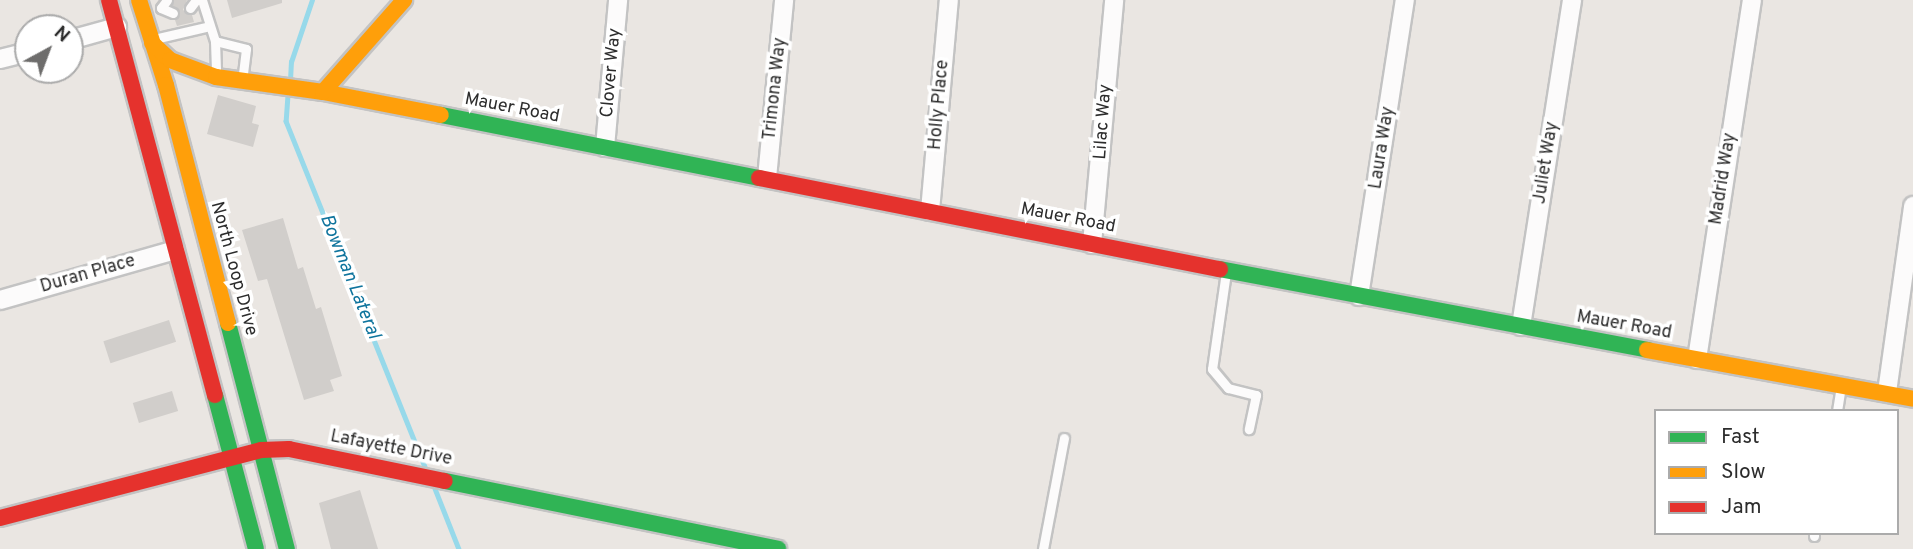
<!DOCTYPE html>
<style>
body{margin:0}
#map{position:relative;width:1913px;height:549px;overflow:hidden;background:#eae6e2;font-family:Overpass,sans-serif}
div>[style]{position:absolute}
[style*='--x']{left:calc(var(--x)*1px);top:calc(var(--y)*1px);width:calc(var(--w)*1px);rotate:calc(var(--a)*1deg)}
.stream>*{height:4.5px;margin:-2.25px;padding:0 2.25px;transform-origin:2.25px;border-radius:2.25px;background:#97d9ea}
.building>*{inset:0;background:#d1cecb;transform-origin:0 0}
.roads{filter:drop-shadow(2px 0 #c3c3c3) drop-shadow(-2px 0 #c3c3c3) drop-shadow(0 2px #c3c3c3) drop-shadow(0 -2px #c3c3c3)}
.lane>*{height:9px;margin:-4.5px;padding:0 4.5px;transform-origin:4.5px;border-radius:4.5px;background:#fcfbfb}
.street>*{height:18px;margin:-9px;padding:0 9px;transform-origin:9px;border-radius:9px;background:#fcfbfb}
.fast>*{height:16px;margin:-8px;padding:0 8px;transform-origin:8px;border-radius:8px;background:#30b455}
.slow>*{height:16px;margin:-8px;padding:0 8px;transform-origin:8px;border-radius:8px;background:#ff9f0a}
.jam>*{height:16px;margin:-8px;padding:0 8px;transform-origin:8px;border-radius:8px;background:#e5322d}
span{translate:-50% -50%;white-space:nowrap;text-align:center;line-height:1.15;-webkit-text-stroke:7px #fff;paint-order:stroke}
.street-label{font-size:18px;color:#2c2c2c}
.water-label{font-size:19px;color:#0f749d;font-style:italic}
.legend{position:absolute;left:1654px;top:409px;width:245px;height:126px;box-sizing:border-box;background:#fff;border:2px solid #ababab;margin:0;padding:9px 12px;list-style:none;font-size:21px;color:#2c2c2c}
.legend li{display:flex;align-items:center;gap:14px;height:35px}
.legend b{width:35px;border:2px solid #ababab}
.north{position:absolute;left:14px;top:14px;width:70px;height:70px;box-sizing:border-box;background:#fff;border:2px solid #ababab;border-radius:50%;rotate:41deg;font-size:19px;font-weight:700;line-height:28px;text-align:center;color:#2c2c2c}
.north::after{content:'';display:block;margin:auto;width:24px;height:32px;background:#6e6d6c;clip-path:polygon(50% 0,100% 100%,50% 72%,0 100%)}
</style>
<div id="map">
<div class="stream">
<div style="--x:290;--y:80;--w:18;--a:-87"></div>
<div style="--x:291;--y:62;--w:65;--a:-71.3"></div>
<div style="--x:288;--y:95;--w:26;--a:94"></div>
<div style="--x:286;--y:121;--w:375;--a:68.1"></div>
<div style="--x:434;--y:486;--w:68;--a:68.4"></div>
</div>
<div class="building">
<div style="clip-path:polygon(174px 0,187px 0,183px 10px,192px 15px,194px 22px,177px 26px,175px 20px,180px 13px,172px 5px)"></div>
<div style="clip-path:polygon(227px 0,282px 0,282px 3px,232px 18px)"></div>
<div style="clip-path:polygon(218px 95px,256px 106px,252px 123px,259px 125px,253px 147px,207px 134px)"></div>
<div style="clip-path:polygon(283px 218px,298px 269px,303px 267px,316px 309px,321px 307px,342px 376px,330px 380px,334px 391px,304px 400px,267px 279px,258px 281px,242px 230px)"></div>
<div style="left:169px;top:320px;width:23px;height:69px;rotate:72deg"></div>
<div style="left:172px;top:391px;width:21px;height:41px;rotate:73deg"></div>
<div style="clip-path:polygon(360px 490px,378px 549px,331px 549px,319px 503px)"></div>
</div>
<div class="roads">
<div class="lane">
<div style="--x:167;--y:0;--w:10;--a:127"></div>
<div style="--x:161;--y:8;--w:13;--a:23"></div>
<div style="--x:202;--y:0;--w:43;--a:72.4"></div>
<div style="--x:215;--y:41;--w:32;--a:14"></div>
<div style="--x:246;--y:49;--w:31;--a:97"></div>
<div style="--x:190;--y:8;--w:10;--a:-53"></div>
<div style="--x:154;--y:39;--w:57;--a:-13.1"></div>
<div style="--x:215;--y:41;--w:33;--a:88"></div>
<div style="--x:1226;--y:272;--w:98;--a:98.2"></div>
<div style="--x:1212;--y:369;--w:25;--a:50"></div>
<div style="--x:1228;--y:388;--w:29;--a:14"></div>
<div style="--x:1256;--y:395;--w:35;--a:102"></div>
<div style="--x:1837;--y:411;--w:25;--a:-81"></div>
<div style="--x:1814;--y:536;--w:3;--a:-90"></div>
<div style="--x:1043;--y:549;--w:113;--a:-79.3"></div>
</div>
<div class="street">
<div style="--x:70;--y:40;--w:49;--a:-15.5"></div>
<div style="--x:0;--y:59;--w:29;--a:-14"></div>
<div style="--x:605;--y:147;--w:148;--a:-84.9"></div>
<div style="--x:767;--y:178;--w:179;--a:-84.5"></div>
<div style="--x:930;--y:211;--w:212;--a:-84.9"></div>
<div style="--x:1092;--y:244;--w:245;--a:-84.8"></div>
<div style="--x:1359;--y:296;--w:300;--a:-81.2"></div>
<div style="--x:0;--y:300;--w:182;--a:-15.9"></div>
<div style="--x:1521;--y:326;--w:330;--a:-81.1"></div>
<div style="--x:1697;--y:359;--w:363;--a:-81.3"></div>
<div style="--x:1887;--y:392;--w:188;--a:-82"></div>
</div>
<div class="fast">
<div style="--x:441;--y:115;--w:324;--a:11.2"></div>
<div style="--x:1220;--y:269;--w:435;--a:10.7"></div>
<div style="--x:228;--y:323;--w:234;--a:75.4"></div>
<div style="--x:215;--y:395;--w:159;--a:75.1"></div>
<div style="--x:445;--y:481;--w:340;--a:11.5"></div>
</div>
<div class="slow">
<div style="--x:139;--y:0;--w:89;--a:72.4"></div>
<div style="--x:166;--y:85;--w:246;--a:75.4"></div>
<div style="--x:152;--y:43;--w:25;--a:43"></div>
<div style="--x:170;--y:60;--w:49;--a:20.3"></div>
<div style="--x:216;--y:77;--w:108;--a:8"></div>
<div style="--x:323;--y:92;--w:120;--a:11"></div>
<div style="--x:323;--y:92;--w:123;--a:-48.6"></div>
<div style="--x:1647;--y:350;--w:270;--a:10.4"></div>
</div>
<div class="jam">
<div style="--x:109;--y:0;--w:409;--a:75"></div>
<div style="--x:759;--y:178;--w:470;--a:11.2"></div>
<div style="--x:0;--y:518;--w:270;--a:-14.6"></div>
<div style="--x:261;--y:450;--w:28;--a:-2"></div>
<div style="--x:289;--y:449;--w:159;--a:11.6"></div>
</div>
</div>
<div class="street-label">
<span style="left:612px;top:73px;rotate:-85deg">Clover Way</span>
<span style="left:776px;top:89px;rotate:-84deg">Trimona Way</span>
<span style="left:940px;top:105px;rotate:-85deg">Holly Place</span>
<span style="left:512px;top:109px;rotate:11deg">Mauer Road</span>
<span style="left:1104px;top:122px;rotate:-86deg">Lilac Way</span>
<span style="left:1383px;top:148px;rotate:-81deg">Laura Way</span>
<span style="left:1547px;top:163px;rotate:-81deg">Juliet Way</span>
<span style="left:1724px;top:179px;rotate:-81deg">Madrid Way</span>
<span style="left:1068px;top:219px;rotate:11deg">Mauer Road</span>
<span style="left:233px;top:269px;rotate:75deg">North Loop Drive</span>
<span style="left:88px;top:275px;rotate:-16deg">Duran Place</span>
<span style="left:1624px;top:326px;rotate:10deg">Mauer Road</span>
<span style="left:391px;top:449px;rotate:11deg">Lafayette Drive</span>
</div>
<div class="water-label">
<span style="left:349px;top:277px;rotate:68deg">Bowman Lateral</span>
</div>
<ul class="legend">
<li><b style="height:9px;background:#30b455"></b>Fast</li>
<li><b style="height:9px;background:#ff9f0a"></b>Slow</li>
<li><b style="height:9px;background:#e5322d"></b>Jam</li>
</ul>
<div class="north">N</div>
</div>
